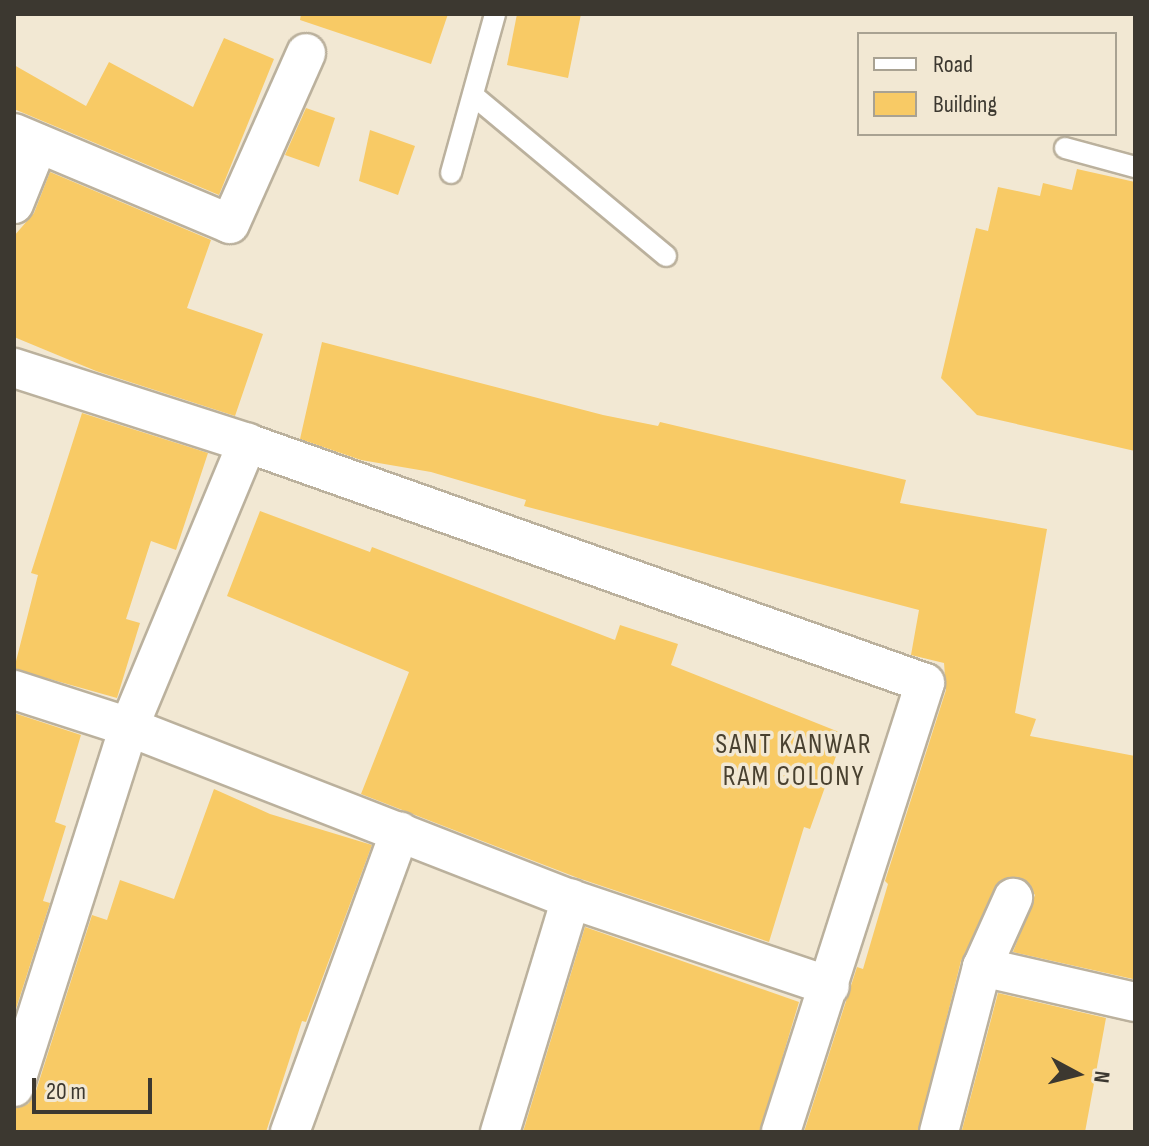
<!DOCTYPE html>
<style>
body{margin:0}
#map{position:relative;width:1149px;height:1146px;overflow:hidden;background:#f2e8d3;font-family:"Sofia Sans Condensed",sans-serif}
div>[style]{position:absolute}
[style*='--x']{left:calc(var(--x)*1px);top:calc(var(--y)*1px);width:calc(var(--w)*1px);rotate:calc(var(--a)*1deg)}
.building>*{inset:0;background:#f8ca65}
.roads{filter:drop-shadow(2px 0 #bbb19d) drop-shadow(-2px 0 #bbb19d) drop-shadow(0 2px #bbb19d) drop-shadow(0 -2px #bbb19d)}
.service>*{height:20px;margin:-10px;padding:0 10px;transform-origin:10px;border-radius:10px;background:#fff}
.minor>*{height:38px;margin:-19px;padding:0 19px;transform-origin:19px;border-radius:19px;background:#fff}
span{translate:-50% -50%;white-space:nowrap;text-align:center;line-height:1.15;-webkit-text-stroke:7px #f2e8d3;paint-order:stroke}
.neighbourhood-label{font-size:28px;color:#494130;letter-spacing:2px}
.frame{position:absolute;inset:0;border:16px solid #3c3830;pointer-events:none}
.legend{position:absolute;left:857px;top:32px;width:260px;height:104px;box-sizing:border-box;background:#f2e8d3;border:2px solid #a9a292;margin:0;padding:10px 14px;list-style:none;font-size:24px;color:#3c3830}
.legend li{display:flex;align-items:center;gap:16px;height:40px}
.legend b{width:40px;border:2px solid #a9a292}
.north{position:absolute;left:1037px;top:1034px;width:80px;height:80px;-webkit-text-stroke:6px #f2e8d3;paint-order:stroke;rotate:97deg;font-size:22px;font-weight:700;line-height:32px;text-align:center;color:#3c3830}
.north::after{content:'';display:block;margin:auto;width:28px;height:36px;background:#3c3830;clip-path:polygon(50% 0,100% 100%,50% 72%,0 100%)}
.scale{position:absolute;left:32px;top:1078px;width:120px;height:36px;box-sizing:border-box;border:4px solid #3c3830;border-top:0;padding-left:10px;font-size:24px;line-height:28px;white-space:nowrap;color:#3c3830;-webkit-text-stroke:6px #f2e8d3;paint-order:stroke}
</style>
<div id="map">
<div class="building">
<div style="clip-path:polygon(301px 14px,448px 14px,431px 64px,300px 20px)"></div>
<div style="clip-path:polygon(517px 14px,581px 14px,568px 78px,507px 65px)"></div>
<div style="clip-path:polygon(224px 38px,274px 59px,219px 195px,14px 109px,14px 65px,86px 106px,109px 62px,193px 107px)"></div>
<div style="clip-path:polygon(306px 108px,335px 118px,319px 167px,285px 155px)"></div>
<div style="clip-path:polygon(370px 130px,415px 146px,398px 195px,359px 181px)"></div>
<div style="clip-path:polygon(1077px 169px,1135px 182px,1135px 451px,977px 415px,941px 378px,976px 228px,988px 231px,998px 187px,1040px 196px,1043px 183px,1072px 190px)"></div>
<div style="clip-path:polygon(50px 172px,211px 240px,187px 308px,263px 334px,235px 416px,96px 371px,14px 337px,14px 236px,34px 213px)"></div>
<div style="clip-path:polygon(322px 342px,603px 415px,658px 426px,660px 422px,906px 480px,900px 503px,1047px 529px,1015px 713px,1036px 719px,1030px 736px,1135px 756px,1133px 979px,1013px 952px,1035px 895px,1021px 878px,1001px 880px,961px 961px,918px 1132px,804px 1132px,857px 967px,863px 969px,888px 884px,885px 881px,946px 690px,944px 663px,911px 655px,919px 610px,524px 506px,526px 500px,431px 472px,361px 460px,300px 439px)"></div>
<div style="clip-path:polygon(82px 413px,208px 453px,176px 550px,151px 541px,126px 619px,140px 623px,117px 698px,14px 669px,38px 575px,31px 573px)"></div>
<div style="clip-path:polygon(260px 511px,370px 552px,372px 547px,615px 640px,620px 625px,678px 644px,671px 665px,844px 734px,810px 829px,804px 827px,769px 942px,578px 878px,361px 794px,409px 672px,227px 596px)"></div>
<div style="clip-path:polygon(14px 713px,81px 735px,55px 822px,66px 826px,43px 901px,50px 903px,14px 1015px)"></div>
<div style="clip-path:polygon(214px 789px,270px 814px,372px 845px,306px 1022px,302px 1021px,266px 1132px,14px 1132px,14px 1108px,28px 1104px,35px 1094px,92px 915px,107px 920px,120px 880px,174px 899px)"></div>
<div style="clip-path:polygon(585px 927px,799px 1002px,760px 1132px,523px 1132px)"></div>
<div style="clip-path:polygon(998px 993px,1106px 1018px,1085px 1132px,962px 1130px)"></div>
</div>
<div class="roads">
<div class="service">
<div style="--x:474;--y:96;--w:250;--a:39.8"></div>
<div style="--x:1065;--y:148;--w:73;--a:15.2"></div>
<div style="--x:451;--y:173;--w:165;--a:-74.5"></div>
</div>
<div class="minor">
<div style="--x:14;--y:133;--w:234;--a:22.8"></div>
<div style="--x:230;--y:224;--w:187;--a:-66"></div>
<div style="--x:14;--y:204;--w:65;--a:-68.2"></div>
<div style="--x:14;--y:368;--w:245;--a:17.8"></div>
<div style="--x:247;--y:443;--w:719;--a:19.49"></div>
<div style="--x:925;--y:683;--w:472;--a:107.8"></div>
<div style="--x:14;--y:690;--w:121;--a:17.8"></div>
<div style="--x:129;--y:727;--w:474;--a:21.3"></div>
<div style="--x:571;--y:899;--w:273;--a:18.6"></div>
<div style="--x:982;--y:967;--w:157;--a:12.9"></div>
<div style="--x:14;--y:1087;--w:378;--a:-72.3"></div>
<div style="--x:129;--y:727;--w:308;--a:-67.4"></div>
<div style="--x:290;--y:1132;--w:320;--a:-69.9"></div>
<div style="--x:500;--y:1132;--w:244;--a:-73.1"></div>
<div style="--x:939;--y:1132;--w:171;--a:-75.4"></div>
<div style="--x:982;--y:967;--w:76;--a:-65.8"></div>
</div>
</div>
<div class="neighbourhood-label">
<span style="left:794px;top:761px">SANT KANWAR<br>RAM COLONY</span>
</div>
<div class="frame"></div>
<ul class="legend">
<li><b style="height:10px;background:#fff"></b>Road</li>
<li><b style="height:22px;background:#f8ca65"></b>Building</li>
</ul>
<div class="north">N</div>
<div class="scale">20 m</div>
</div>
